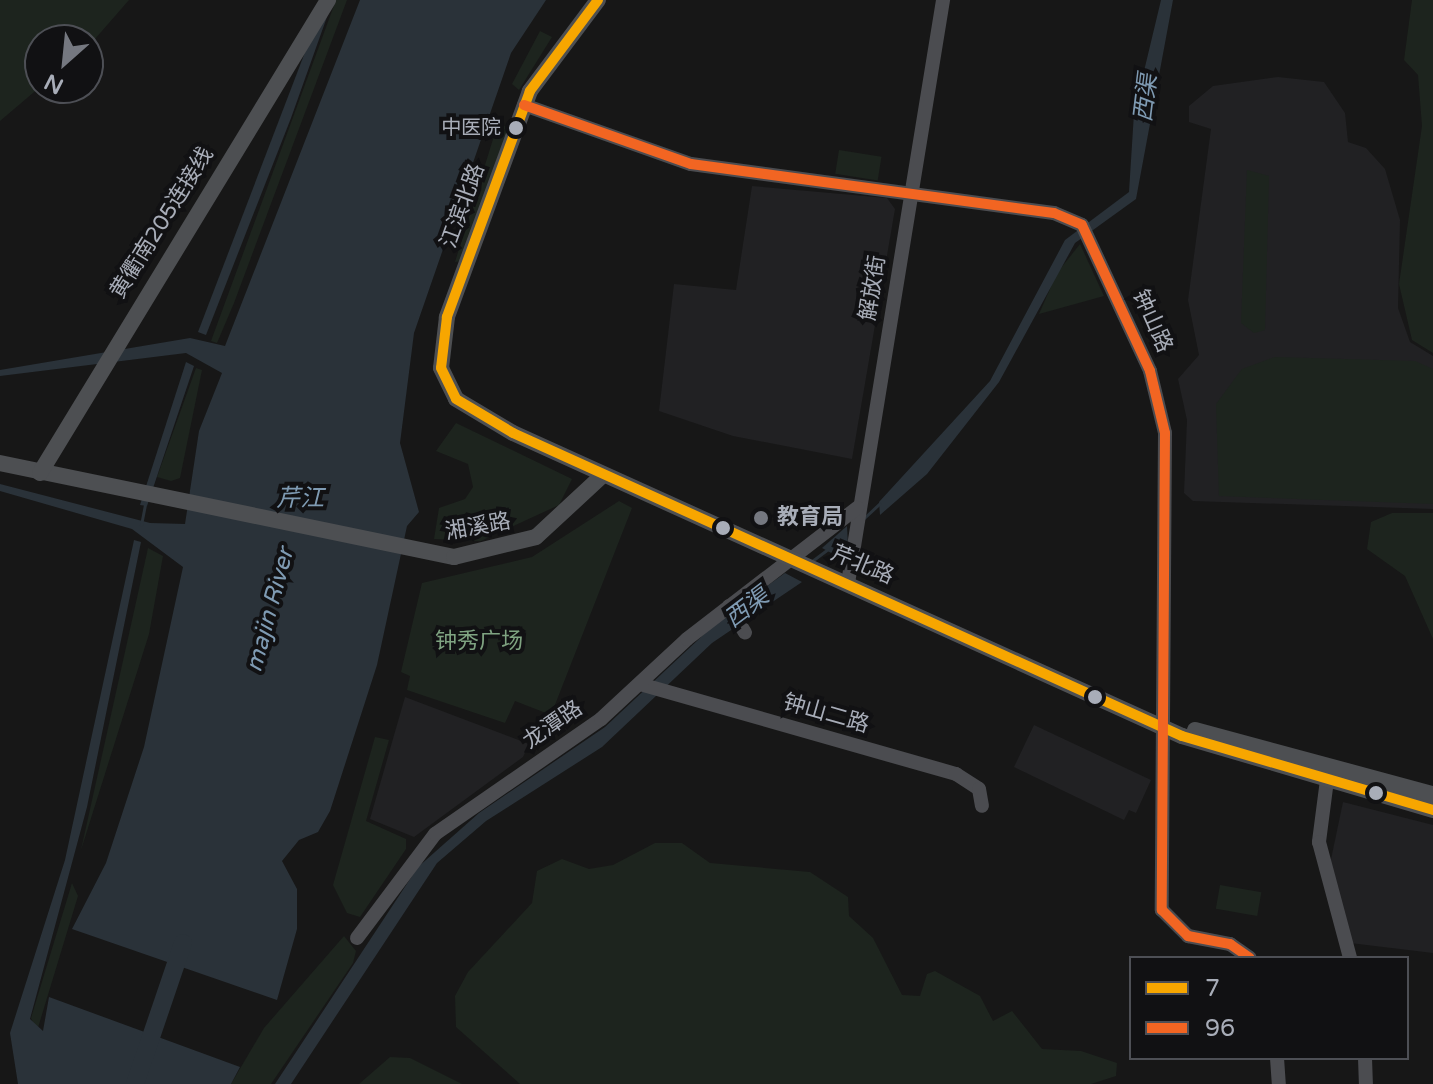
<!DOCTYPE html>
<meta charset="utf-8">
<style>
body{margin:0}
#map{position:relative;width:1433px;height:1084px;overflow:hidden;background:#171717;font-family:"Varela Round","Noto Sans SC",sans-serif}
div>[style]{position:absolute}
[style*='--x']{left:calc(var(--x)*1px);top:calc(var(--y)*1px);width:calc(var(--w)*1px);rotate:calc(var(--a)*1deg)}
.built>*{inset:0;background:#212123}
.green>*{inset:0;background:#1d241e;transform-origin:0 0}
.water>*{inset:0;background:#2a3239}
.stream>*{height:3px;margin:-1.5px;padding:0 1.5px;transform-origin:1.5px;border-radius:1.5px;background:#2a3239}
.river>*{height:18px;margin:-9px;padding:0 9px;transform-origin:9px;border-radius:9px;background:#2a3239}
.minor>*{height:14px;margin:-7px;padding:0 7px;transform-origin:7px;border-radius:7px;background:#4b4c50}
.major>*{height:16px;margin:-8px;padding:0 8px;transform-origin:8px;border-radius:8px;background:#4d4f52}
.bus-1>*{height:10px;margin:-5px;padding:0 5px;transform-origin:5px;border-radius:5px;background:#f7a600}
.bus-2>*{height:10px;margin:-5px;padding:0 5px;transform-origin:5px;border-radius:5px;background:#f26522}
.dots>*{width:22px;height:22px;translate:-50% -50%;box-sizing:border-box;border:4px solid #111113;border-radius:50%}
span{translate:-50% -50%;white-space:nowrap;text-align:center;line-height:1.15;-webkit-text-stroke:8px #111113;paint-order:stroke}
.bus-label{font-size:20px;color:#a8adb8}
.right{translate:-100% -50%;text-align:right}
.street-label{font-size:22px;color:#a8adb8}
.poi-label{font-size:22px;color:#a8adb8;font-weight:700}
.left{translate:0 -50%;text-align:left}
.park-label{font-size:22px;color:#7fa381}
.water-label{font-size:24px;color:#7f9bb3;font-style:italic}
.legend{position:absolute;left:1129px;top:956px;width:280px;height:104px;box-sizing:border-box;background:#111113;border:2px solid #4d4f55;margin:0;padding:10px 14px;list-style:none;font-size:24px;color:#a8adb8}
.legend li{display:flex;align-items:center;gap:16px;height:40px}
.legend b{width:40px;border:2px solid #4d4f55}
.north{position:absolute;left:24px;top:24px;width:80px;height:80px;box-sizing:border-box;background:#111113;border:2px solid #4d4f55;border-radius:50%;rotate:207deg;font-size:22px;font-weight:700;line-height:32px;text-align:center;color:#a8adb8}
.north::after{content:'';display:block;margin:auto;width:28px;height:36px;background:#757880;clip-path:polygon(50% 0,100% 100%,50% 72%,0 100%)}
</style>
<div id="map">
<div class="built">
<div style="clip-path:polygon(1278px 77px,1324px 82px,1345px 113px,1348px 142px,1366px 148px,1385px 169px,1400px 220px,1398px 308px,1410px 342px,1433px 356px,1433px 509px,1193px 501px,1184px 493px,1187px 420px,1178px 379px,1199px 355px,1188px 300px,1211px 129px,1189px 122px,1189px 106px,1213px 86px)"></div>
<div style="clip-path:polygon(752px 186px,887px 198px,895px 209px,852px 459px,733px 436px,659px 411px,674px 284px,736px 290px)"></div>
<div style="clip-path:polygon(405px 697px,529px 744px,523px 757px,414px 837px,370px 819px)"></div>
<div style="clip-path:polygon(1034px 725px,1151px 780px,1136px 813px,1129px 810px,1124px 820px,1014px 767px)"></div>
<div style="clip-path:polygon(1343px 802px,1433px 825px,1433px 953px,1350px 943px,1330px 864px)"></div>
</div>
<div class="green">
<div style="clip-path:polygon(0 0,129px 0,88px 47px,88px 40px,40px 40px,40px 87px,0 121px)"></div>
<div style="clip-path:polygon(336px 0,347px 0,234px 303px,217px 343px,211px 341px)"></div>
<div style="clip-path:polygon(1412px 0,1433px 0,1433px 353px,1412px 340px,1399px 284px,1422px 126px,1418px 75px,1404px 60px)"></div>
<div style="clip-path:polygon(540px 31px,552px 37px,519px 90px,512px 84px)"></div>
<div style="clip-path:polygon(498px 123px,509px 128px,462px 261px,455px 262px)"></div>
<div style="left:839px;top:150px;width:43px;height:24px;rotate:9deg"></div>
<div style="clip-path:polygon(1247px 170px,1269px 176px,1265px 330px,1254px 333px,1241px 323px)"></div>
<div style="clip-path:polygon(1080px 244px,1104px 296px,1039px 314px,1057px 273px)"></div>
<div style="clip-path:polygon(1275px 357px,1415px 361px,1433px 369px,1433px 504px,1219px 496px,1216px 404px,1242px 369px)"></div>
<div style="clip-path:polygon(196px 368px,202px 370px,180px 478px,171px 481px,157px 477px)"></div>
<div style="clip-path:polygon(456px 423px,572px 479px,559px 505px,481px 541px,434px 539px,439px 508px,465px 499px,473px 487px,468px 464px,436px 451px)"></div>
<div style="clip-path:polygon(619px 501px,632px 508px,551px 715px,515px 701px,505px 723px,407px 690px,410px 676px,401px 672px,422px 583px,532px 557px)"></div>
<div style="clip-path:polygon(1392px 513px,1433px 513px,1433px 639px,1405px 576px,1367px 549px,1371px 522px)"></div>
<div style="clip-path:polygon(148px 548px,163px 556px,149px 634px,81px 850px)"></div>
<div style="clip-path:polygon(375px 737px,389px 740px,366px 821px,406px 839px,406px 849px,360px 917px,347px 913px,333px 885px)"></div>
<div style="clip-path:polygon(655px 843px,682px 843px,710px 863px,810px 872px,848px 897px,849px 916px,873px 938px,902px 995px,920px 996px,927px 974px,935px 971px,980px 996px,993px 1021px,1012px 1011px,1042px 1049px,1081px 1051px,1117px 1063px,1116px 1076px,1091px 1084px,520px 1084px,456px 1027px,455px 996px,468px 972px,532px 903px,537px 871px,562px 859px,589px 869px,613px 865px)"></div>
<div style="clip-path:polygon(72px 883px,78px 896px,37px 1031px,31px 1018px)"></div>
<div style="left:1220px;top:885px;width:42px;height:24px;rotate:10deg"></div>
<div style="clip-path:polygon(344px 936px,356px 951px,353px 963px,271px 1084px,231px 1084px,264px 1028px)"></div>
<div style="clip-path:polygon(390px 1057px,410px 1058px,462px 1084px,359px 1084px)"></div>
</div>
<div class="water">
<div style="clip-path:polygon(325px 0,333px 0,291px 118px,206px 335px,198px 332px)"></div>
<div style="clip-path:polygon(360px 0,546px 0,511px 53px,414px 333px,400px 443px,419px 512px,407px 526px,377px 665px,330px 811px,318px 832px,299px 840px,282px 861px,297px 889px,297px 929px,277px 1000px,72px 929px,106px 863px,144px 747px,183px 567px,132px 529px,0 491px,0 484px,150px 523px,185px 524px,199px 431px,222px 373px,186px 353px,0 376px,0 370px,190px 338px,225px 346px)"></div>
<div style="clip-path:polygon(1161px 0,1173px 0,1136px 199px,1075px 243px,999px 382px,927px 474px,880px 515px,879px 502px,990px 381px,1065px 240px,1129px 192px,1134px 113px)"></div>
<div style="clip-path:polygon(186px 362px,194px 366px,147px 506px,140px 505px)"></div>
<div style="clip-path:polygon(847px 526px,848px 546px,837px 556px,822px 548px)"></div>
<div style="clip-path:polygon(134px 540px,141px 542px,87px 807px,30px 1019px,43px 1031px,49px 997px,240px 1067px,231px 1084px,18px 1084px,10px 1033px,65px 860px)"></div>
<div style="clip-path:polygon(785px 573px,802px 582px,712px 643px,602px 747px,486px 821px,437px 863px,291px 1084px,275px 1084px,418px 867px,479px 813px,605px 727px,715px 624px)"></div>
</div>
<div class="stream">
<div style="--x:864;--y:518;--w:21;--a:-43"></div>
<div style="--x:141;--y:525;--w:20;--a:-79"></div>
<div style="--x:812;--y:561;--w:20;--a:-37"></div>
</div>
<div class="river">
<div style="--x:135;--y:1084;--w:149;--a:-71.2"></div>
</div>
<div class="minor">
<div style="--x:524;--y:105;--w:177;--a:19.5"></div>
<div style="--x:691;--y:164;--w:366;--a:7.7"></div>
<div style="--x:1054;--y:213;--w:30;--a:23"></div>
<div style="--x:1082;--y:225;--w:161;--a:65"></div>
<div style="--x:1150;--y:371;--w:64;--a:76.4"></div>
<div style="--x:1165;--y:433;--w:477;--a:90.4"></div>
<div style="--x:1162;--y:910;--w:37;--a:45"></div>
<div style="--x:1188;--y:936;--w:43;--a:10.8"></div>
<div style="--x:1230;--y:944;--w:24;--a:35"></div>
<div style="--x:848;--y:583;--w:591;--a:-80.74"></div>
<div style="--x:729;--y:606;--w:31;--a:59"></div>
<div style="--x:640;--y:684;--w:329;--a:15.9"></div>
<div style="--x:956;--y:774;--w:27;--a:33"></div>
<div style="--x:979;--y:789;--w:17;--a:80"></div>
<div style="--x:1327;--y:780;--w:63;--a:97.4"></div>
<div style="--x:1319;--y:842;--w:120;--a:75"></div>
<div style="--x:357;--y:938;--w:130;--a:-53.1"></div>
<div style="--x:435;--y:834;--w:202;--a:-34.7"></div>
<div style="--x:601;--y:719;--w:117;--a:-42.9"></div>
<div style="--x:687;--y:639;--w:215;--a:-37.6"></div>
<div style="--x:1277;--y:1058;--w:26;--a:86"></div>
<div style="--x:1365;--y:1058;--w:26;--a:88"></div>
</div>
<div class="major">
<div style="--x:598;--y:0;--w:114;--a:126.8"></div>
<div style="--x:530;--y:91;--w:241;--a:110.2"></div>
<div style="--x:447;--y:317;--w:51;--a:96.7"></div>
<div style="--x:441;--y:368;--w:34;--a:64"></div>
<div style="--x:456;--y:399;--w:66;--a:30.8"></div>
<div style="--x:513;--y:433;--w:734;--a:24.37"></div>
<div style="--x:1182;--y:736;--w:262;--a:16.4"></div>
<div style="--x:0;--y:463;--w:464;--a:11.7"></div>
<div style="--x:454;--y:557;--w:84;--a:-13.7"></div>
<div style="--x:536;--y:537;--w:91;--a:-42.8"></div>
<div style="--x:40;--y:473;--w:554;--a:-58.66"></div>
<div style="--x:1195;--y:730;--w:246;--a:15.1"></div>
</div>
<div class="bus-1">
<div style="--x:598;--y:0;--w:114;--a:126.8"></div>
<div style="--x:530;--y:91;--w:241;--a:110.2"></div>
<div style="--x:447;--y:317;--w:51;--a:96.7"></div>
<div style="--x:441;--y:368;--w:34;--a:64"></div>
<div style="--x:456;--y:399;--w:66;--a:30.8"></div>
<div style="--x:513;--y:433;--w:734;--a:24.37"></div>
<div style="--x:1182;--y:736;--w:262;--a:16.4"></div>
</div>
<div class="bus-2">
<div style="--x:524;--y:105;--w:177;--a:19.5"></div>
<div style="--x:691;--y:164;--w:366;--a:7.7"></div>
<div style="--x:1054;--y:213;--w:30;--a:23"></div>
<div style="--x:1082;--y:225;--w:161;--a:65"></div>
<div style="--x:1150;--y:371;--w:64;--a:76.4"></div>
<div style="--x:1165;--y:433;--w:477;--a:90.4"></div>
<div style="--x:1162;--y:910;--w:37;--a:45"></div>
<div style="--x:1188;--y:936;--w:43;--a:10.8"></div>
<div style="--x:1230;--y:944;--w:24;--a:35"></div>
</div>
<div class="dots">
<div style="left:516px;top:128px;background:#a8adb8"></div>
<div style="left:761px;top:518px;background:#757880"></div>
<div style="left:723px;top:528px;background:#a8adb8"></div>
<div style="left:1095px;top:697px;background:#a8adb8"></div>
<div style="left:1376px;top:793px;background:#a8adb8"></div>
</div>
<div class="bus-label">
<span class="right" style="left:501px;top:128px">中医院</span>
</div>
<div class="street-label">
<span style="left:463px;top:206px;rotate:-70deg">江滨北路</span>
<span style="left:162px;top:223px;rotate:-58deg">黄衢南205连接线</span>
<span style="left:873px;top:288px;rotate:-81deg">解放街</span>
<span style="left:1152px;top:321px;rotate:66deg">钟山路</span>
<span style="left:478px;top:527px;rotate:-10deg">湘溪路</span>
<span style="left:862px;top:565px;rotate:23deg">芹北路</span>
<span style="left:826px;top:714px;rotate:16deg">钟山二路</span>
<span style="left:553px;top:725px;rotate:-35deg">龙潭路</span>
</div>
<div class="poi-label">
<span class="left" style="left:777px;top:518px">教育局</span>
</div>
<div class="park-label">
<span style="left:479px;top:642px">钟秀广场</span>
</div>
<div class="water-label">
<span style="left:1146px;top:98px;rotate:-83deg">西渠</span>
<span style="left:300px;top:499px">芹江</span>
<span style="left:747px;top:608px;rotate:-37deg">西渠</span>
<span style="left:270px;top:610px;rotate:-75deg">majin River</span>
</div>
<ul class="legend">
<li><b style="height:10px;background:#f7a600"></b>7</li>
<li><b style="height:10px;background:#f26522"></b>96</li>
</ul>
<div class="north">N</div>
</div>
